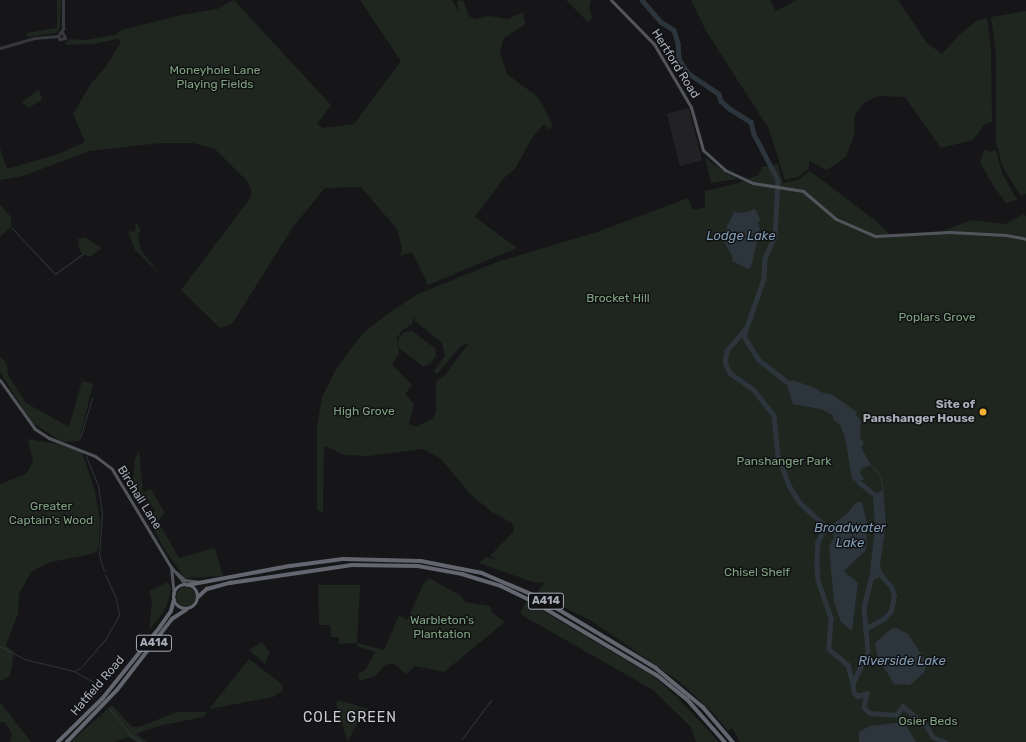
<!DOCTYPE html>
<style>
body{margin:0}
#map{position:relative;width:1026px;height:742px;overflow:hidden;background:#161618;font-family:Rubik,sans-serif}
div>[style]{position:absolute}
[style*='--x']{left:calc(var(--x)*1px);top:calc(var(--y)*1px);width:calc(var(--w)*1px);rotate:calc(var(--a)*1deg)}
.built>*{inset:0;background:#222225;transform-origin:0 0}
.green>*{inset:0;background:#1e261f}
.round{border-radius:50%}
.water>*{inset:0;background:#2c353c}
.stream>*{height:1px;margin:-0.5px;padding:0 0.5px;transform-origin:0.5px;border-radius:0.5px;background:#2c353c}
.river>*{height:4.5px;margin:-2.25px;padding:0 2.25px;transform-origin:2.25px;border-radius:2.25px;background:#2c353c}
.minor>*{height:2.5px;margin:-1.25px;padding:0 1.25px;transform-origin:1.25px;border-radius:1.25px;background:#37383d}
.major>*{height:3px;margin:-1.5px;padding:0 1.5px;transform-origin:1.5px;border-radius:1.5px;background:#53555c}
.highway>*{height:3.5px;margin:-1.75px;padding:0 1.75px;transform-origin:1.75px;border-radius:1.75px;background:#63666e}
.highway>.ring{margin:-1.75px;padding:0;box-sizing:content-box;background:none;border:3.5px solid #63666e;border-radius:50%}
.dots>*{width:11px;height:11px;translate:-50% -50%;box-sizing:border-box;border:2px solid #111113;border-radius:50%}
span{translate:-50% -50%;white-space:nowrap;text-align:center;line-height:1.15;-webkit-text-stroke:3px #111113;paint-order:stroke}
.shield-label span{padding:1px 3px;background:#111113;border:1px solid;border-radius:3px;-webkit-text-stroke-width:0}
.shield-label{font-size:11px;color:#a8adb8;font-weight:700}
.street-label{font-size:12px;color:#a8adb8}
.park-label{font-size:12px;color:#7fa381}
.poi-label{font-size:12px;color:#a8adb8;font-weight:700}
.right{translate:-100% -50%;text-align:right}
.water-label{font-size:13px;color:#7f9bb3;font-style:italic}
.quarter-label{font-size:14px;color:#c9ccd4;letter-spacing:1px}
</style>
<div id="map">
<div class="built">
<div style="left:689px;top:108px;width:54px;height:23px;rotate:76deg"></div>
</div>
<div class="green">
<div style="clip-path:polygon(57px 0,61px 0,60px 28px,56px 33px,27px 37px,26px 33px,57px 28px)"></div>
<div style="clip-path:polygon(234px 0,331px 105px,317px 124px,323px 128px,354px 124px,401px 61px,360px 0,452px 0,459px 12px,457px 1px,463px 0,469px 16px,475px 19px,489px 16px,508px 19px,523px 12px,525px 24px,503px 39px,500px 54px,508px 75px,538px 97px,553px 126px,549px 130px,544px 124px,532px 138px,515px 169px,504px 178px,475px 217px,517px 248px,428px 285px,412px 252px,400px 256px,402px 247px,397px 229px,361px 187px,325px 188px,293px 227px,232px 324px,220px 328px,181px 290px,251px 197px,251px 189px,247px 181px,215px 149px,193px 143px,161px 143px,89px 151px,23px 176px,0 180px,0 148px,7px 169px,59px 154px,85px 142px,73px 114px,90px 85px,105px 68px,121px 42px,118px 39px,93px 44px,65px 45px,66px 42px,70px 39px,85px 40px,115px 35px,121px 30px,181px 15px,217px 9px)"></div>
<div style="clip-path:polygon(566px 0,591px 0,589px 8px,593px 18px,588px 22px)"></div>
<div style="clip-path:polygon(691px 0,770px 0,776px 11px,797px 0,898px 0,927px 43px,942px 54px,960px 34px,976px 21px,987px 18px,991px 48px,992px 122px,985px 124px,973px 140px,941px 148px,905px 97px,879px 96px,865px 102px,855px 115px,854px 136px,846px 157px,827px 170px,809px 161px,809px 169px,798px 177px,785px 180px,769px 129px,706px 31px)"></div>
<div style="clip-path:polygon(1026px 11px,1026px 194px,1021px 196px,1003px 168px,996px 141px,996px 55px,991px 17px)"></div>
<div style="clip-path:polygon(39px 89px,42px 100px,28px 108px,22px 102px)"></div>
<div style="clip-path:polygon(984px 149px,990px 152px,996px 150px,1002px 173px,1017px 200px,1006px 203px,993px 185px,980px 163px)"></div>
<div style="clip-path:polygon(705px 157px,716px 166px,737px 179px,711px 183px)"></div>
<div style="clip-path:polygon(evenodd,778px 164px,783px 183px,798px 180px,810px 171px,876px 221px,891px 235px,942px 231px,972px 220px,1006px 224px,1024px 213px,1026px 217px,1026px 742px,740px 742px,732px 728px,728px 731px,715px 715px,680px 682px,593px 622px,537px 593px,544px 583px,533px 582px,478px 563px,487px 557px,498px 560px,490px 556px,514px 531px,512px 523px,492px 512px,470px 494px,441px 459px,423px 449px,369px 456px,345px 455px,324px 446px,323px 512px,317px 510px,317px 427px,322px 397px,336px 369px,362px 334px,389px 313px,418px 294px,497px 262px,597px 232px,688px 198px,693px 210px,705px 207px,705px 191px,739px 183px,758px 175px,762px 167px,778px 164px,414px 317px,415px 321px,442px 343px,445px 356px,434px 371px,437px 374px,461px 346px,469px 343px,444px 376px,436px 381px,436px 412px,432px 419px,416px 427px,409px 424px,414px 404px,405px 394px,412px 385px,392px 364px,399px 353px,397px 338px,402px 331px,412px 324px,414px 317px)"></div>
<div style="clip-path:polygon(0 204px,11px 217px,11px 227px,0 237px)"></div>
<div style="clip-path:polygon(136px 222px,141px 230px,138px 236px,141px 250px,159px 273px,135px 250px,128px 231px,135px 232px)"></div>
<div style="clip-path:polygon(85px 237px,102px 248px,90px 257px,80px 252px,79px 247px,78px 239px)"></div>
<div style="clip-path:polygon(412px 331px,435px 348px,436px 356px,430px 364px,424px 367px,399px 348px,398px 339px,404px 332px)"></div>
<div style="clip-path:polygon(0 356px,7px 364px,8px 375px,26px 403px,69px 427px,82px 381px,93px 384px,79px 441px,63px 442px,31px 422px,0 372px)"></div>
<div style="clip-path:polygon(28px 439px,58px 444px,82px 452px,95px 491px,100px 522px,99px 544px,97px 551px,92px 554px,51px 562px,31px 572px,19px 594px,18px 614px,6px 645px,14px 653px,10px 676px,0 681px,0 484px,26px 474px,33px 462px)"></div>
<div style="clip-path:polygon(139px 451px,143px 492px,151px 489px,165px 513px,158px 521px,179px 558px,215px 548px,223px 576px,185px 578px,167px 553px,147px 518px,155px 511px,147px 499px,138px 504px,132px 492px,135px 459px)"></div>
<div style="clip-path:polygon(429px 578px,461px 596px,465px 602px,490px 606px,492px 612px,505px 622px,444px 672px,415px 666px,406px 674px,393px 663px,385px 665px,375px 676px,359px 681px,358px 674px,366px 669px,375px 652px,357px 646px,358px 643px,384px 650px,399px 615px,407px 620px,423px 585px)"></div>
<div style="clip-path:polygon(168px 582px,171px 589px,169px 599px,163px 613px,149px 630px,152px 601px,149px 591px)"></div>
<div style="clip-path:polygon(318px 585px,360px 585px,357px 643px,339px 644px,339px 637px,331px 637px,330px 625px,319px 625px)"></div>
<div class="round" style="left:176px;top:587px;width:20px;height:20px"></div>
<div style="clip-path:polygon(526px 601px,656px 678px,677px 697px,719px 742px,696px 742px,691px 727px,653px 690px,520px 614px)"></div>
<div style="clip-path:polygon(262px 642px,270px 652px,265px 664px,249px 650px)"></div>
<div style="clip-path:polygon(249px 659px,283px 685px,282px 691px,273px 697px,209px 709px)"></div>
<div style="clip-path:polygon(338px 700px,368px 709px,354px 729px,348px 742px,336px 704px)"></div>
<div style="clip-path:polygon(0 702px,31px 742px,10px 742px,12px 734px,5px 722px,0 722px)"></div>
<div style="clip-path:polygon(112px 705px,132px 727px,139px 727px,177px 712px,207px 712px,204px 717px,158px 726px,136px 734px,147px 742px,136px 742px,128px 737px,115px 742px,70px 742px)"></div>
</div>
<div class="water">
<div style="clip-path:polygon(755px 209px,761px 221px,758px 221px,760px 230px,751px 267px,748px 269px,732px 261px,733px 258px,722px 238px,734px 212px,743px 213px)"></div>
<div style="clip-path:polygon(793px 380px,817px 389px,823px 393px,831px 394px,857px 412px,856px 415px,861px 421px,860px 437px,864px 444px,861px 447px,871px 465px,861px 469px,860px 473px,864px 480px,854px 481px,852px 478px,845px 438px,841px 426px,833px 419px,833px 415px,820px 409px,793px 404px,786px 382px)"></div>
<div style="clip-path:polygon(883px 490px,886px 523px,880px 565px,883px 576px,869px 581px,875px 526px,873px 496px)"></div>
<div style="clip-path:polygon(862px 502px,867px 523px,866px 550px,844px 571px,858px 583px,852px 631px,841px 622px,834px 602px,829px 547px,834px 537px,830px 526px,847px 514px,855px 503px)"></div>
<div style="clip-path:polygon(896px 628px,908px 634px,927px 663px,924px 673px,910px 685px,894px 684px,878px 658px,875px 643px,891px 629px)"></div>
<div style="clip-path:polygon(904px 722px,916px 742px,859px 742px,859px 732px,869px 726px)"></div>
</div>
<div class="stream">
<div style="--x:11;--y:227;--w:64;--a:46.9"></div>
<div style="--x:55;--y:274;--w:36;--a:-36"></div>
<div style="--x:80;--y:438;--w:42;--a:-73.3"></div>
<div style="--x:86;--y:456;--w:31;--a:68"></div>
<div style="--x:98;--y:485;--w:28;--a:82"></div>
<div style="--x:102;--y:513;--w:42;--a:94.1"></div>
<div style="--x:99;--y:555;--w:17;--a:73"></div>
<div style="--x:871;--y:465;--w:13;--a:48"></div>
<div style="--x:880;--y:475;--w:15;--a:79"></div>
<div style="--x:0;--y:646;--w:27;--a:28"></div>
<div style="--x:24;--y:659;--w:51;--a:13.5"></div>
<div style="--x:82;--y:666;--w:35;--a:-49"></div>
<div style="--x:105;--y:640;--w:29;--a:-61"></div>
<div style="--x:119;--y:615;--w:17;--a:-100"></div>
<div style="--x:116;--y:598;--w:26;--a:-115"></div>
<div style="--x:80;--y:668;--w:7;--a:153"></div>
<div style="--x:74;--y:671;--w:28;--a:30"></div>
<div style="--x:98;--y:685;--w:6;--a:72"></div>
<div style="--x:109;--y:708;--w:36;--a:51"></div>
<div style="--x:132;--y:736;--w:11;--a:34"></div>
<div style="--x:462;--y:739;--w:49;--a:-53.4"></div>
</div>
<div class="river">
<div style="--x:642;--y:0;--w:29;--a:49"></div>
<div style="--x:661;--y:22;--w:15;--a:32"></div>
<div style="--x:674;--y:30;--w:14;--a:73"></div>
<div style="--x:678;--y:43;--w:16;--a:86"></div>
<div style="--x:679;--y:59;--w:17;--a:57"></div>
<div style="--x:688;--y:73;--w:37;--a:34"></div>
<div style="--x:719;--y:94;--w:7;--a:74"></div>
<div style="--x:721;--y:101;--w:12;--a:42"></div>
<div style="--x:730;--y:109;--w:25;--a:32"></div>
<div style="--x:751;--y:122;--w:12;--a:76"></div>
<div style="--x:754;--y:134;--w:52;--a:62.4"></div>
<div style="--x:778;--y:180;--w:56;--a:93.1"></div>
<div style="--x:775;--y:236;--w:24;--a:114"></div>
<div style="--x:765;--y:258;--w:21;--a:93"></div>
<div style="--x:764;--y:279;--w:60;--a:109.3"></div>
<div style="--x:744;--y:336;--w:28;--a:58"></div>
<div style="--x:759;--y:360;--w:39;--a:38"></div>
<div style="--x:745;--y:330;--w:28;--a:131"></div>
<div style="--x:727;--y:351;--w:11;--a:100"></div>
<div style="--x:725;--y:362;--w:12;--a:66"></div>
<div style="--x:730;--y:373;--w:29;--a:35"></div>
<div style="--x:754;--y:390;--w:33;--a:52"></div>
<div style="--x:774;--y:416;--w:40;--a:84.3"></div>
<div style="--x:778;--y:456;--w:33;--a:69"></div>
<div style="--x:790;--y:487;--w:19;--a:58"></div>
<div style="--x:800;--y:503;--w:30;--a:42"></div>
<div style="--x:822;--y:523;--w:8;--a:76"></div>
<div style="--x:824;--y:531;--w:13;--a:119"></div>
<div style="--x:818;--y:542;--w:21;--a:93"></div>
<div style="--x:817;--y:563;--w:17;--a:87"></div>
<div style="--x:818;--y:580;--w:40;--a:71.1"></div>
<div style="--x:831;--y:618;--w:31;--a:94"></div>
<div style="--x:829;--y:649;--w:25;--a:40"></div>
<div style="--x:848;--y:665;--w:20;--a:75"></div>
<div style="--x:858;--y:477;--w:5;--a:79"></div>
<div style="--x:859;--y:482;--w:26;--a:39"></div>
<div style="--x:872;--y:576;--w:32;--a:104"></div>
<div style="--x:864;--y:607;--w:45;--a:84.9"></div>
<div style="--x:868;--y:652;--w:35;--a:115"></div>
<div style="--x:853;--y:684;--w:9;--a:84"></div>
<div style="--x:854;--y:693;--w:5;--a:37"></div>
<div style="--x:858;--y:696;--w:9;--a:-18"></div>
<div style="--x:867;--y:693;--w:14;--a:102"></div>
<div style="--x:864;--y:707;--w:8;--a:45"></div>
<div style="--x:870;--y:713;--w:26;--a:4"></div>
<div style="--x:896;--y:715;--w:11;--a:-52"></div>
<div style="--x:903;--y:706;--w:33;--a:41"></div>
<div style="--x:928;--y:728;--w:10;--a:61"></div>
<div style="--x:933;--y:737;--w:13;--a:23"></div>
<div style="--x:865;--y:629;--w:21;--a:-29"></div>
<div style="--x:883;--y:619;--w:11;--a:-45"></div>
<div style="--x:891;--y:611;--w:15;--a:-79"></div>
<div style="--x:894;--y:596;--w:9;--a:-108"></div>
<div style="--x:891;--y:587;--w:18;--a:-131"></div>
</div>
<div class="minor">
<div style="--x:58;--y:36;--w:9;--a:-54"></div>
<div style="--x:63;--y:29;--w:29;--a:-90"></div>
<div style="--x:58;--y:36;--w:4;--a:56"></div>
<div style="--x:60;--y:39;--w:5;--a:-11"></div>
<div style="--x:65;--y:38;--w:7;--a:-117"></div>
<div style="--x:0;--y:48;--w:36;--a:-16"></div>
<div style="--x:35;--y:38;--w:23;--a:-5"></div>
</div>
<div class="major">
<div style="--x:611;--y:0;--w:62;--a:45.7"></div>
<div style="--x:654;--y:44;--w:73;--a:59.6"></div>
<div style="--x:691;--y:107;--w:45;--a:74.4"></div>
<div style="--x:703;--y:150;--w:30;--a:42"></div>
<div style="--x:725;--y:170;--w:31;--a:25"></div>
<div style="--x:753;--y:183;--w:51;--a:9.1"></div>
<div style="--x:803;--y:191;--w:43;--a:40.3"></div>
<div style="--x:836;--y:219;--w:43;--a:23.6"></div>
<div style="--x:875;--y:236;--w:75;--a:-3.1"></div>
<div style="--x:950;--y:232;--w:56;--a:3.1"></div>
<div style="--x:1006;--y:235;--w:20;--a:11"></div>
<div style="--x:0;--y:380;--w:60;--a:54.5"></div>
<div style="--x:35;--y:429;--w:17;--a:33"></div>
<div style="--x:49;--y:438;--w:49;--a:21.4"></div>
<div style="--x:95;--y:456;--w:21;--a:37"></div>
<div style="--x:112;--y:469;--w:114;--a:59"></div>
<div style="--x:171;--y:567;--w:23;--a:50"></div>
<div style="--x:171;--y:567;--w:28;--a:84"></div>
<div style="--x:176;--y:572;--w:12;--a:42"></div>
<div style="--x:185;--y:580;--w:15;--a:8"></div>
</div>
<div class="highway">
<div class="ring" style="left:174px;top:585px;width:20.5px;height:20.5px"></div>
<div style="--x:188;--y:585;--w:104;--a:-10.6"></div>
<div style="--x:290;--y:566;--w:53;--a:-7.5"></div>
<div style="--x:343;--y:559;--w:78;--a:1.5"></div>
<div style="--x:421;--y:561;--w:62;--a:11.1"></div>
<div style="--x:482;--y:573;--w:61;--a:23.2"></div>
<div style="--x:538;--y:597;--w:138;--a:31"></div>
<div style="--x:656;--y:668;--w:61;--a:39.7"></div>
<div style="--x:703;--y:707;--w:46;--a:49.4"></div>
<div style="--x:198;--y:597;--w:12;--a:-42"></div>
<div style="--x:207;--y:589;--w:24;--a:-15"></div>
<div style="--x:230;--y:583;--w:123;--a:-8.4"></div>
<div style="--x:352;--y:565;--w:66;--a:0.9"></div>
<div style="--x:418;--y:566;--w:45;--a:10.3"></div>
<div style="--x:462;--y:574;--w:41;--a:17.1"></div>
<div style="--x:501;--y:586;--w:39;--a:26"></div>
<div style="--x:536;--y:603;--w:141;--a:30.8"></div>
<div style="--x:657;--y:675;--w:38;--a:39"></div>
<div style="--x:687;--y:699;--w:57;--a:48.5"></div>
<div style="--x:58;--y:742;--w:62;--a:-44.3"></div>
<div style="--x:102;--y:699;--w:92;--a:-51.1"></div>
<div style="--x:160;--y:627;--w:19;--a:-55"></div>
<div style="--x:171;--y:611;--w:11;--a:-75"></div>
<div style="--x:67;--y:742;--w:72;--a:-46.1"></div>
<div style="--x:117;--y:690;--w:90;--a:-52.2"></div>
<div style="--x:172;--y:619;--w:17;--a:-33"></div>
</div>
<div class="dots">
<div style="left:983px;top:412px;background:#f2b134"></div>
</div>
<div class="shield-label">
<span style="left:546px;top:601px">A414</span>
<span style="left:154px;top:643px">A414</span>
</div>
<div class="street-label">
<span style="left:675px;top:64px;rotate:58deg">Hertford Road</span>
<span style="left:139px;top:498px;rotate:58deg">Birchall Lane</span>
<span style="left:98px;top:686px;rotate:-49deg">Hatfield Road</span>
</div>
<div class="park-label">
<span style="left:215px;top:78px">Moneyhole Lane<br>Playing Fields</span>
<span style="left:618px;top:299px">Brocket Hill</span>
<span style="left:937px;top:318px">Poplars Grove</span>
<span style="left:364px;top:412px">High Grove</span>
<span style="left:784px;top:462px">Panshanger Park</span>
<span style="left:51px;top:514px">Greater<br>Captain's Wood</span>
<span style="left:757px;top:573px">Chisel Shelf</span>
<span style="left:442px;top:628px">Warbleton's<br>Plantation</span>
<span style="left:928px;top:722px">Osier Beds</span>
</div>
<div class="poi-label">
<span class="right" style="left:975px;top:412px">Site of<br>Panshanger House</span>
</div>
<div class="water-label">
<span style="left:741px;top:236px">Lodge Lake</span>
<span style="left:850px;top:536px">Broadwater<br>Lake</span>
<span style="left:902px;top:661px">Riverside Lake</span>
</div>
<div class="quarter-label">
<span style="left:350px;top:718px">COLE GREEN</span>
</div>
</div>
